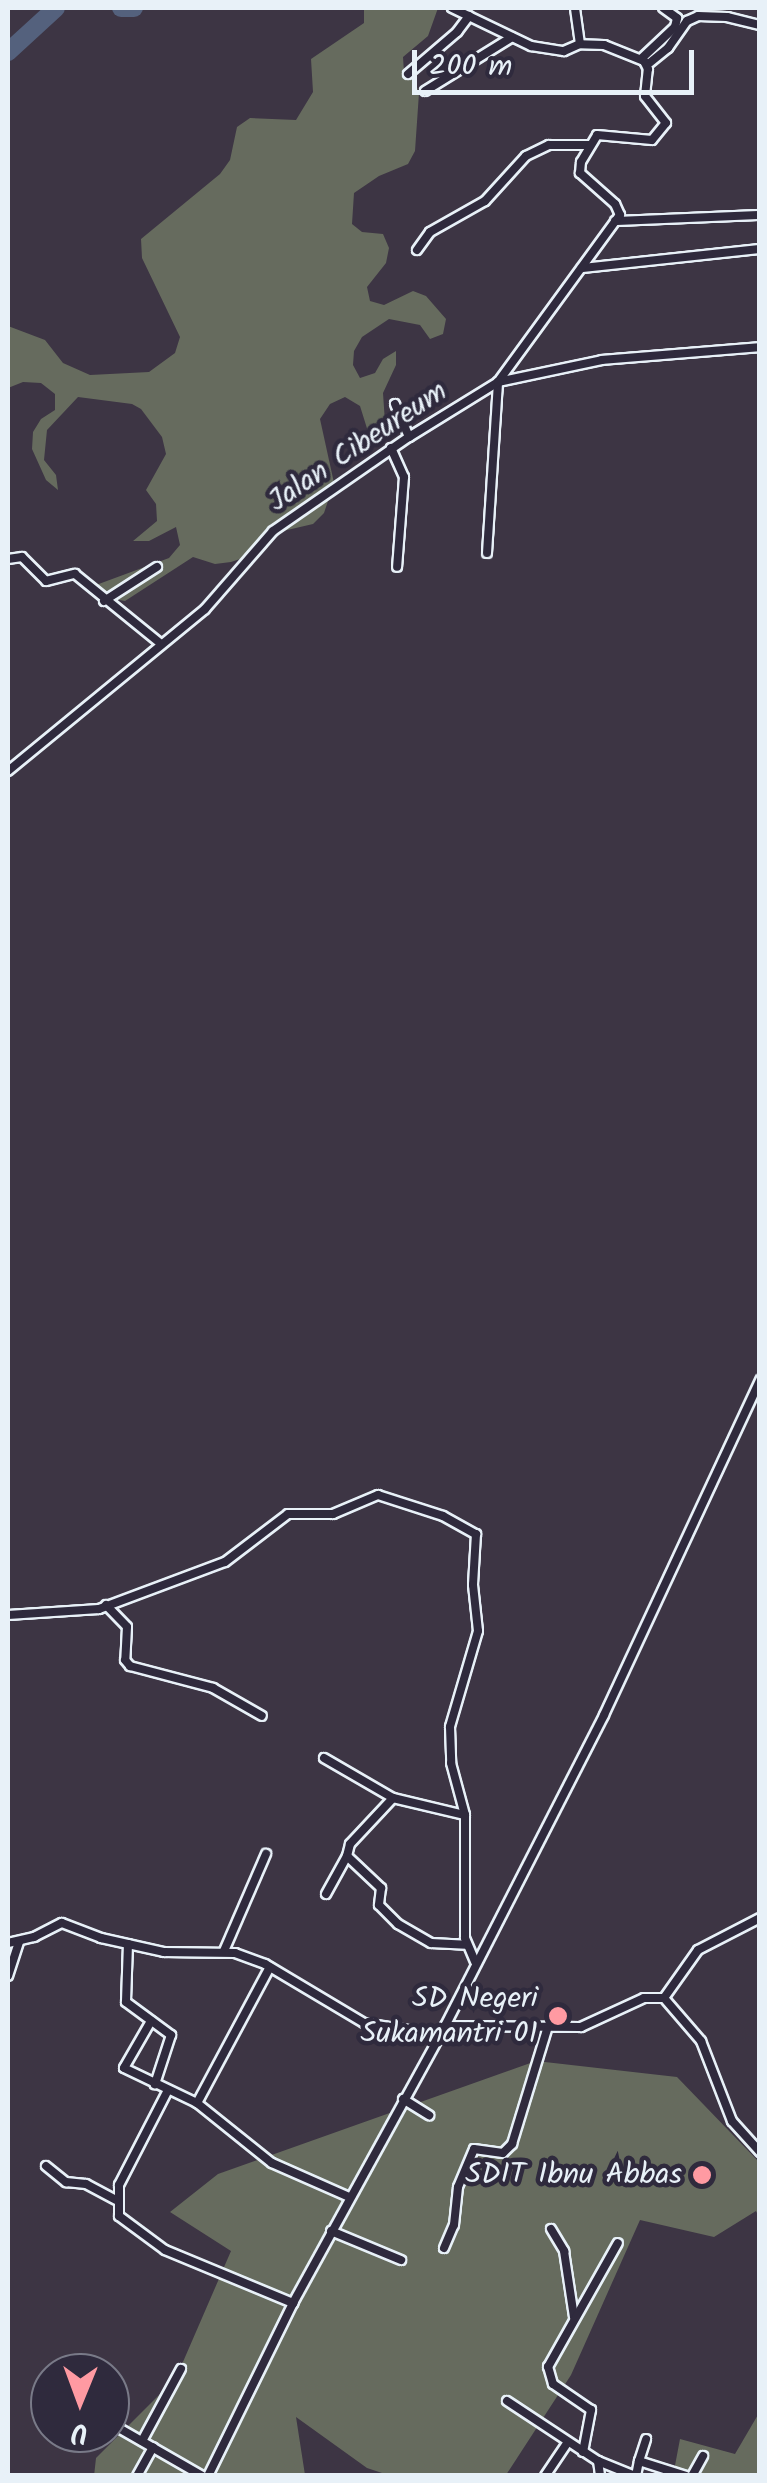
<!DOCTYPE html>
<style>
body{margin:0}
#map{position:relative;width:767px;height:2483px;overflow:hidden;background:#3d3544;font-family:Kalam,sans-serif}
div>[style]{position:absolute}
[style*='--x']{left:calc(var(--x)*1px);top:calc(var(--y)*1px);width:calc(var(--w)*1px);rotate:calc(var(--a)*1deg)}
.green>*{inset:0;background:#666b5e}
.river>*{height:18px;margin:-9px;padding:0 9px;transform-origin:9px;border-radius:9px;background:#54617d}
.roads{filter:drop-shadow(2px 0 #e8f1f8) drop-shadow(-2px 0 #e8f1f8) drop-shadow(0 2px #e8f1f8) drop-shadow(0 -2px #e8f1f8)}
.street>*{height:8px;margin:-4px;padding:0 4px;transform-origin:4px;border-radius:4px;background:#2f2a3d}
.dots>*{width:28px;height:28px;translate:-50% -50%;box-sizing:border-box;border:5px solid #2f2a3d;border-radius:50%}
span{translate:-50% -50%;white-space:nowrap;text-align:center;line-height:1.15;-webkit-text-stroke:9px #2f2a3d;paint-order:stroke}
.street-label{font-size:30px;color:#e8f1f8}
.poi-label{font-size:30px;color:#e8f1f8}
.right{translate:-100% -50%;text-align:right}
.frame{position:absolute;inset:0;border:10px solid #e8f1f8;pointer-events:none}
.north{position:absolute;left:30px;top:2353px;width:100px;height:100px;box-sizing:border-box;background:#2f2a3d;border:2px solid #797a88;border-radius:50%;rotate:181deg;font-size:28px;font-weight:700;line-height:40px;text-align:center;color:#e8f1f8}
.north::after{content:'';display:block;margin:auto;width:35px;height:45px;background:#ff9aa2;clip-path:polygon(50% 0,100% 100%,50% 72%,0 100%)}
.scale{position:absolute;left:412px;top:50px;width:282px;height:45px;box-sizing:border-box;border:5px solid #e8f1f8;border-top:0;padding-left:12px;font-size:30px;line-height:35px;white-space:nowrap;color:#e8f1f8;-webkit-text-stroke:8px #2f2a3d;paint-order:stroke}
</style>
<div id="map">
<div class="green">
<div style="clip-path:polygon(364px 8px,438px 8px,428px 36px,403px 57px,404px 72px,415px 81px,419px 93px,415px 151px,408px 164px,379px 176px,354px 193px,352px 224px,362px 232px,383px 234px,389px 248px,386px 263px,367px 287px,370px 301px,384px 305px,413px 291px,426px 296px,446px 319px,443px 334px,430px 339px,420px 325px,389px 319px,362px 337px,354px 351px,353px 365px,360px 378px,375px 373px,383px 359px,396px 351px,396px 365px,383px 393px,386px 437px,370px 438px,360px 406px,345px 397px,330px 404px,320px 419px,334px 483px,324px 513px,313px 524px,283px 531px,246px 557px,231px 562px,215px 564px,193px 557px,125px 601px,108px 598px,96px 585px,169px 558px,180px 545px,176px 527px,149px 541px,133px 541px,157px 521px,156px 504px,146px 490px,166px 454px,162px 437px,141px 409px,132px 404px,78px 397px,47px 430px,44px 460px,56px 475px,58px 490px,46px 480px,32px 449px,33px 432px,41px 419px,55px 410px,55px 394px,41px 383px,23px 382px,8px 388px,8px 326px,45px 340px,63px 363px,90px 375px,149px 372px,175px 353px,180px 337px,142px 258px,141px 239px,220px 174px,230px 160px,237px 127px,250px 118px,296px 120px,313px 92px,311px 59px,364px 23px)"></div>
<div style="clip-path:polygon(536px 2061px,677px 2077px,759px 2162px,759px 2217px,756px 2211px,714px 2237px,640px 2220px,571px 2375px,506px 2475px,388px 2475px,367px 2468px,296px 2417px,305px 2475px,94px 2476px,96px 2458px,176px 2378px,231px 2251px,170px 2212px,218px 2174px)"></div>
<div style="clip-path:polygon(759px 2413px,759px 2475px,673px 2476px,680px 2439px,735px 2454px)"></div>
</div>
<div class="river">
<div style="--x:121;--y:8;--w:13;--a:0"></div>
<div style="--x:8;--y:52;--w:65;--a:-42.5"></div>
</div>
<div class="roads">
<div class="street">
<div style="--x:452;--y:8;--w:88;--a:25.7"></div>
<div style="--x:531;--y:46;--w:33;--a:9"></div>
<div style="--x:564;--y:51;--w:17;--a:-24"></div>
<div style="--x:641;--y:59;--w:47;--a:-43.3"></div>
<div style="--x:675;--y:27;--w:9;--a:-77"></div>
<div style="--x:677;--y:18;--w:17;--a:-144"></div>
<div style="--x:647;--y:65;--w:27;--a:-39"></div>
<div style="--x:668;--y:48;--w:33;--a:-55"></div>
<div style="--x:687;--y:21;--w:12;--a:-24"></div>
<div style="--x:698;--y:16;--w:29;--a:2"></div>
<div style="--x:727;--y:17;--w:34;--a:14"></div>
<div style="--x:408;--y:74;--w:65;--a:-40.6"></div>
<div style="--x:457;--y:32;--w:20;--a:-53"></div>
<div style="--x:425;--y:91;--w:102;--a:-31.8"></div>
<div style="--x:615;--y:221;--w:145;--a:-2.4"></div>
<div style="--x:417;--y:250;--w:22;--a:-54"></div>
<div style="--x:430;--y:232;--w:63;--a:-29.4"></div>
<div style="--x:485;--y:201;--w:61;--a:-47.7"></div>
<div style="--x:526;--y:156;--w:25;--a:-26"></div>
<div style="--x:549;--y:145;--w:41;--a:0"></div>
<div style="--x:582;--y:268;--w:179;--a:-6.1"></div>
<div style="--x:395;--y:404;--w:36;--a:67"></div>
<div style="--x:391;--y:448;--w:32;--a:66"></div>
<div style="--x:404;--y:477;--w:90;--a:94.4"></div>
<div style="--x:487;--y:553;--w:171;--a:-86.3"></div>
<div style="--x:498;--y:382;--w:207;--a:-53.9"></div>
<div style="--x:620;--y:215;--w:12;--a:-114"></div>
<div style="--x:615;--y:204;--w:47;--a:-138.5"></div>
<div style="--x:580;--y:173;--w:11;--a:-85"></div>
<div style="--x:581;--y:162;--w:31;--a:-59"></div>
<div style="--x:597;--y:135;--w:55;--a:5.2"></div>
<div style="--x:652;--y:140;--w:22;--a:-51"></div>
<div style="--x:666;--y:123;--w:34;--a:-128"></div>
<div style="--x:645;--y:96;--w:27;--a:-84"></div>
<div style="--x:648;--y:69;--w:9;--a:-117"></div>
<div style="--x:644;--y:61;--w:43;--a:-158.2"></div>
<div style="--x:604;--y:45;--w:24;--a:-178"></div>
<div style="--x:580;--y:44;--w:36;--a:-98"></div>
<div style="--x:8;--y:559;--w:14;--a:-8"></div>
<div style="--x:22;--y:557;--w:34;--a:45"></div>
<div style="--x:46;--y:581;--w:30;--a:-14"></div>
<div style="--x:75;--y:574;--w:109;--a:39.1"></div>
<div style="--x:104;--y:601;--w:63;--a:-32.7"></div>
<div style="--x:8;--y:771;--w:255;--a:-39.4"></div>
<div style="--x:205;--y:609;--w:103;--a:-48.9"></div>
<div style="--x:273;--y:531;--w:165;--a:-34.7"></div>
<div style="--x:409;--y:437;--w:105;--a:-31.7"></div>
<div style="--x:498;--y:382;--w:106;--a:-11.9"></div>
<div style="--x:602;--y:360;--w:159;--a:-4.7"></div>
<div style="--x:106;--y:1605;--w:30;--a:46"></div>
<div style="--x:127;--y:1627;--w:33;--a:93"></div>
<div style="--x:125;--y:1660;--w:8;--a:50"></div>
<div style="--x:130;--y:1666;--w:86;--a:14.8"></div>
<div style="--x:213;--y:1688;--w:56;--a:29.7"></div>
<div style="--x:8;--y:1615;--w:91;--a:-3.8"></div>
<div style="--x:99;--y:1609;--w:134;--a:-20.5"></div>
<div style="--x:225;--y:1562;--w:79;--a:-37.3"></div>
<div style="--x:288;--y:1514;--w:45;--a:0"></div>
<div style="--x:333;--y:1514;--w:49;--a:-22.9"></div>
<div style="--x:378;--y:1495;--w:68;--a:17.9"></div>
<div style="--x:443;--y:1516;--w:38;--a:29"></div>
<div style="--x:476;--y:1534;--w:51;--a:93.4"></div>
<div style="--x:473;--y:1585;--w:46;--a:83.8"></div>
<div style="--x:478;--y:1631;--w:100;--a:106.3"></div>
<div style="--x:450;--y:1727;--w:36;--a:88"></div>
<div style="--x:451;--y:1763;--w:54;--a:74.9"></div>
<div style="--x:465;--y:1815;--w:123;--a:90"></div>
<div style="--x:465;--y:1938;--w:26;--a:67"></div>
<div style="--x:324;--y:1758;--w:80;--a:30.1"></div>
<div style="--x:393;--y:1798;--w:74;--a:13.3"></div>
<div style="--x:347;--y:1856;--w:12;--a:-76"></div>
<div style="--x:350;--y:1844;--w:63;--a:-46.9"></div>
<div style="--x:326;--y:1894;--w:43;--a:-61.1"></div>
<div style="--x:347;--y:1856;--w:47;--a:43.3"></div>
<div style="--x:381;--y:1888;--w:17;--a:97"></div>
<div style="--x:379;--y:1905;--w:27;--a:45"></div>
<div style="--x:398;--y:1924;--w:38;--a:30"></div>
<div style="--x:431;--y:1943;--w:35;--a:3"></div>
<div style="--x:8;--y:1943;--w:27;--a:-13"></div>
<div style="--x:34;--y:1937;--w:31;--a:-27"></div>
<div style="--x:62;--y:1923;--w:42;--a:21"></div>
<div style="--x:101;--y:1938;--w:65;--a:12.5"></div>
<div style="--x:164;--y:1952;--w:71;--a:0.8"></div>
<div style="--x:235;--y:1953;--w:32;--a:20"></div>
<div style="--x:265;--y:1964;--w:115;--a:30.8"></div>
<div style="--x:364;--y:2023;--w:77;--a:9"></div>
<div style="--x:128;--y:1944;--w:58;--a:92"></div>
<div style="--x:126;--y:2002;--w:56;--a:36.3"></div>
<div style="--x:171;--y:2035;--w:52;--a:108.1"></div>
<div style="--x:224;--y:1951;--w:106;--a:-66.6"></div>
<div style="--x:8;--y:1976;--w:36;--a:-72"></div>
<div style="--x:664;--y:1998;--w:59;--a:-54.7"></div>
<div style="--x:698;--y:1950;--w:70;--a:-27.3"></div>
<div style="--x:151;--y:2021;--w:54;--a:119.9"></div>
<div style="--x:124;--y:2068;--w:81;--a:25.6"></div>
<div style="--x:197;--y:2103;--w:96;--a:38.7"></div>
<div style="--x:272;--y:2163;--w:84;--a:23.8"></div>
<div style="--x:445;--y:2026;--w:136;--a:0.4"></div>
<div style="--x:581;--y:2027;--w:69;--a:-24.7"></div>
<div style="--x:644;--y:1998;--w:20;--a:0"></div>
<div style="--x:664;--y:1998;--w:57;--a:49.3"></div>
<div style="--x:701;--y:2041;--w:86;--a:68.8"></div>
<div style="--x:732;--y:2121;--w:42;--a:47.9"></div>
<div style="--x:168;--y:2090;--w:107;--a:117.3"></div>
<div style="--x:119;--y:2185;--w:31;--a:90"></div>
<div style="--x:119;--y:2216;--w:57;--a:36.5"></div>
<div style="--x:165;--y:2250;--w:139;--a:22.5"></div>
<div style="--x:403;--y:2099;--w:31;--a:32"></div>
<div style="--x:197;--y:2103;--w:154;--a:-61.8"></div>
<div style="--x:46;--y:2166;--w:26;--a:39"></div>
<div style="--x:66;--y:2182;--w:20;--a:6"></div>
<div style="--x:86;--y:2184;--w:34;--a:28"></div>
<div style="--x:551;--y:2229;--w:26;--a:59"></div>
<div style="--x:564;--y:2251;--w:67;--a:81.4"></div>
<div style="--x:331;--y:2231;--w:76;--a:22.5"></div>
<div style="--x:444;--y:2248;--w:25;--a:-67"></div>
<div style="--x:454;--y:2225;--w:38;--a:-84"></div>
<div style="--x:458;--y:2187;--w:41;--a:-67.2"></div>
<div style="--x:474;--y:2149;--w:29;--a:8"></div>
<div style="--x:503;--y:2153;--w:13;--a:-45"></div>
<div style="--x:512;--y:2144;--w:123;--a:-73"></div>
<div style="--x:507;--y:2401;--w:109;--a:33.4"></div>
<div style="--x:598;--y:2461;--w:15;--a:82"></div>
<div style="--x:110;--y:2423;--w:106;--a:29.9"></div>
<div style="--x:142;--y:2441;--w:82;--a:-61.6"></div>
<div style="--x:583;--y:2452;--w:43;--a:-79.2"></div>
<div style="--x:591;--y:2410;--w:46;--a:-145.6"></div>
<div style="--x:553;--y:2384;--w:18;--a:-106"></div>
<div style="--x:548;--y:2367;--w:142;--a:-60.6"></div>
<div style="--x:598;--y:2461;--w:40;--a:22"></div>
<div style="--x:639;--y:2461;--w:23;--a:-72"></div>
<div style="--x:137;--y:2476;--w:33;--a:-61"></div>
<div style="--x:208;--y:2476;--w:193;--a:-63.8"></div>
<div style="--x:293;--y:2303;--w:316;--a:-61.2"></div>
<div style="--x:445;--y:2026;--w:349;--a:-62.9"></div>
<div style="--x:604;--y:1715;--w:370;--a:-65"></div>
<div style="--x:545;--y:2476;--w:40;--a:-56"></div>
<div style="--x:636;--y:2476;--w:15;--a:-79"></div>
<div style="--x:639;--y:2461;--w:49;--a:17.7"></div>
<div style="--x:692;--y:2476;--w:23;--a:-61"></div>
</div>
</div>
<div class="dots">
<div style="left:558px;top:2016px;background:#ff9aa2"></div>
<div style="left:702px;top:2175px;background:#ff9aa2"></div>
</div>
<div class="street-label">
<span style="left:358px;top:447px;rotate:-34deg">Jalan Cibeureum</span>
</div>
<div class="poi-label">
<span class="right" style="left:538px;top:2016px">SD Negeri<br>Sukamantri 01</span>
<span class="right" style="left:682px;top:2175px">SDIT Ibnu Abbas</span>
</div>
<div class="frame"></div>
<div class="north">U</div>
<div class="scale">200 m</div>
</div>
